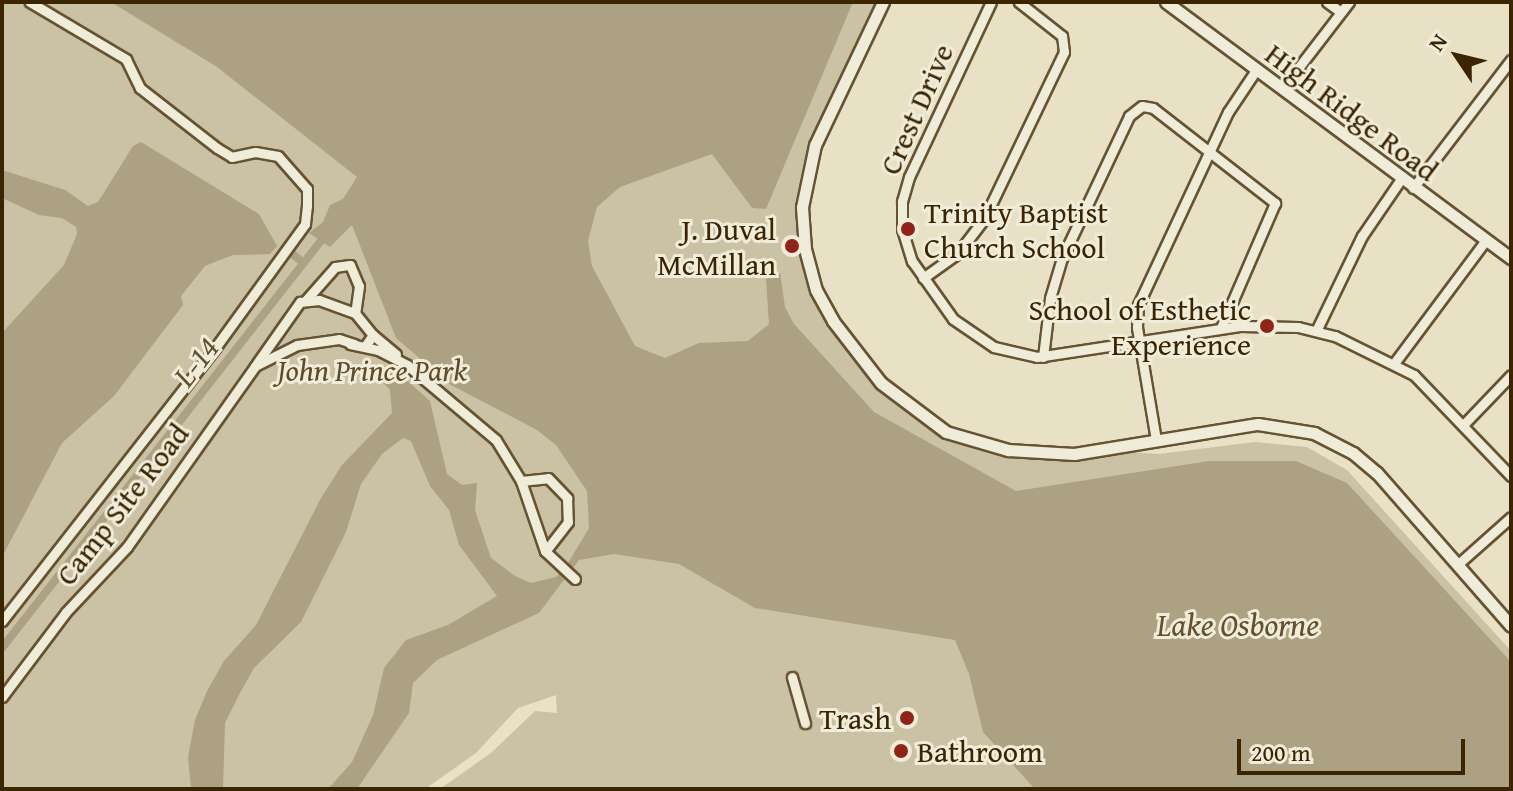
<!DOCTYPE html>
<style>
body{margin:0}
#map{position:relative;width:1513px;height:791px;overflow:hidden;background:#e8e1c6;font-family:"Gentium Book Plus",serif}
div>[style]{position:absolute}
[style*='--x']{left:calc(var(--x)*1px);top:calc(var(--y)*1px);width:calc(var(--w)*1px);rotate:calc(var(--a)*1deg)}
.green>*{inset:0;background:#cbc1a4}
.water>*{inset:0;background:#ada183}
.canal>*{height:8px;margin:-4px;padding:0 4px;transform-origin:4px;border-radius:4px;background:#ada183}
.roads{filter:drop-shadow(2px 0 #665332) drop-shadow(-2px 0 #665332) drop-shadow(0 2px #665332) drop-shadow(0 -2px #665332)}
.minor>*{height:9px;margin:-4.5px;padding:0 4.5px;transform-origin:4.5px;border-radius:4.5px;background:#f0ecda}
.tertiary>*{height:11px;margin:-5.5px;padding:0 5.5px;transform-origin:5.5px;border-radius:5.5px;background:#f0ecda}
.dots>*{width:22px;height:22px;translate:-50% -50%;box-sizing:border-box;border:4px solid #f0ecda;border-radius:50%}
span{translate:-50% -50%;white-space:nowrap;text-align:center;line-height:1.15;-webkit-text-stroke:6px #f0ecda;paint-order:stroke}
.street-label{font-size:30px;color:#3b2400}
.poi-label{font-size:30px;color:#3b2400}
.left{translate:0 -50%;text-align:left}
.right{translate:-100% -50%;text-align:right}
.park-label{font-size:30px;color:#5f4b29;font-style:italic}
.water-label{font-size:32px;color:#63502e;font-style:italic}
.frame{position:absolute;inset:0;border:4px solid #3b2400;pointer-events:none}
.north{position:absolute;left:1417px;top:16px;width:80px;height:80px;-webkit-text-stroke:6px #f0ecda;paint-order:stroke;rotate:305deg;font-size:22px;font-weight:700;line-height:32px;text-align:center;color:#3b2400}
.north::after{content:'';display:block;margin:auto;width:28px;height:36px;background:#3b2400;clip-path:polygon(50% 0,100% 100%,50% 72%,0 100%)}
.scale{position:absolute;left:1237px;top:739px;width:228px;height:36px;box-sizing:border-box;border:4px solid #3b2400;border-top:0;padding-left:10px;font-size:24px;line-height:28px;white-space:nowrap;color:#3b2400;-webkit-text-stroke:6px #f0ecda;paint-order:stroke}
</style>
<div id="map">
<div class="green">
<div style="clip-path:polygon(2px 2px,879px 2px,801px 181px,796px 220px,826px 313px,882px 390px,941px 433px,1020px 456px,1103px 450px,1159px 454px,1255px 442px,1307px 447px,1347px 470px,1511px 651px,1511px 789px,440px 789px,491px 753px,535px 711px,557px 713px,556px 695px,518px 708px,476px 753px,425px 789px,2px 789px)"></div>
</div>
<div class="water">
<div style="clip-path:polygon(111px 2px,853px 2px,766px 209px,752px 208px,712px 154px,620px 187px,597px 207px,588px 241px,592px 266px,635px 346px,665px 358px,699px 343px,748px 341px,769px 324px,766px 279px,780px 273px,785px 307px,794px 324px,874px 412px,1016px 491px,1209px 461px,1296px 461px,1347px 483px,1511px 662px,1511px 789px,1035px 789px,983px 732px,969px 674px,955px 640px,755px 608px,679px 564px,614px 554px,579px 560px,539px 613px,437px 660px,413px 683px,409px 713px,357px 789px,328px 789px,352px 762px,373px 715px,384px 668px,406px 640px,448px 625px,497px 596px,459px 545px,449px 510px,430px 486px,411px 441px,403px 438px,382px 454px,361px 484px,346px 532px,301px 622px,254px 668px,240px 693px,225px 723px,223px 789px,191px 789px,188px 757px,195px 720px,207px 691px,224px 661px,256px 625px,321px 498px,342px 465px,392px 413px,390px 390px,376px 375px,380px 367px,391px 366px,430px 401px,447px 474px,462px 485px,477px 483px,475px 510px,491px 558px,515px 576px,531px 583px,556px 577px,568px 563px,589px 528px,587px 491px,556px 445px,537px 430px,451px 385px,396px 338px,352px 225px,330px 247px,309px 233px,323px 222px,330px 205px,343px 199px,357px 177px,217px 67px)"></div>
<div style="clip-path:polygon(141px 142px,259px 214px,277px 246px,270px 254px,233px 255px,205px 266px,181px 296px,183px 305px,114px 396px,62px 443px,2px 557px,2px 333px,64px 265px,77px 234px,76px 227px,62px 218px,39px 215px,2px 198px,2px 170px,65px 190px,88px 206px,98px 202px,133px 146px)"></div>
</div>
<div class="canal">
<div style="--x:291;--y:253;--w:16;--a:38"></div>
<div style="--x:2;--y:648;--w:527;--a:-51.93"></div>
</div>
<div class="roads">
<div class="minor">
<div style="--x:991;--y:2;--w:193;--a:115.1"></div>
<div style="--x:909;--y:177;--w:26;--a:106"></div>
<div style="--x:902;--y:202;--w:27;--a:90"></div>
<div style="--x:902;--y:229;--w:34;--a:73"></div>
<div style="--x:912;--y:261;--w:71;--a:54.7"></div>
<div style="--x:953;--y:319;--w:50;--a:34.3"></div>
<div style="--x:994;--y:347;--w:44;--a:13.1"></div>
<div style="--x:1037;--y:357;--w:205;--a:-8.7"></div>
<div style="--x:1240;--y:326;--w:58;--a:1"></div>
<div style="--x:1298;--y:327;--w:38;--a:14"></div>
<div style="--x:1335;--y:336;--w:88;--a:26.3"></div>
<div style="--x:1414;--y:375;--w:140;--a:46.2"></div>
<div style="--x:1327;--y:2;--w:17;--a:36"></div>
<div style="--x:1282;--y:89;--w:110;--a:-52.4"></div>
<div style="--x:1413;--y:188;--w:161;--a:-52.6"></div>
<div style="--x:923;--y:278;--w:43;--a:-35.5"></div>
<div style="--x:958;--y:253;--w:43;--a:-52.6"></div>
<div style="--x:984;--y:219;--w:185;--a:-64.4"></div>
<div style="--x:1064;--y:52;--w:16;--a:-97"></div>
<div style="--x:1062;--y:36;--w:55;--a:-141.7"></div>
<div style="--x:306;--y:300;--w:44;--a:-48.7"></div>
<div style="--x:335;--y:267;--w:15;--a:-8"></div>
<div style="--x:350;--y:265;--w:23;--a:67"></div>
<div style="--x:359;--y:286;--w:27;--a:98"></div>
<div style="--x:355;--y:313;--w:28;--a:51"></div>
<div style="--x:373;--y:335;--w:14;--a:126"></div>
<div style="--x:1316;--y:331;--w:106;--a:-64.2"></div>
<div style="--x:1362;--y:236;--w:69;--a:-55.6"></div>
<div style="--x:373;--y:335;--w:30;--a:40"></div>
<div style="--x:350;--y:344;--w:29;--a:12"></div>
<div style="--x:378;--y:350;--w:33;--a:27"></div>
<div style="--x:407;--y:365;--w:116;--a:40.1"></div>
<div style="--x:496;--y:440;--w:48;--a:58.6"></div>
<div style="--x:521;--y:481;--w:74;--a:71.1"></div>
<div style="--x:545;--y:551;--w:41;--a:43"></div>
<div style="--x:1043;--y:357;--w:59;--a:-83.2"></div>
<div style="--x:1050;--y:298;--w:42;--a:-73.3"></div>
<div style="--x:1062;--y:258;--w:157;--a:-64.7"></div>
<div style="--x:1129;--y:116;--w:16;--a:-38"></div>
<div style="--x:1142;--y:106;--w:11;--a:10"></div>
<div style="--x:1153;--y:108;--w:155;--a:37.9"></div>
<div style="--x:1275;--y:203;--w:136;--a:113.4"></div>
<div style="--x:1395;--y:362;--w:152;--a:-53.3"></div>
<div style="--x:257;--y:363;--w:75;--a:-54.8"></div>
<div style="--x:300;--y:302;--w:19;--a:-6"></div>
<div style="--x:319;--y:300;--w:38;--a:20"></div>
<div style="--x:1465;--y:423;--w:66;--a:-46.2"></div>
<div style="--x:1156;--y:440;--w:114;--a:-99.6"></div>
<div style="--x:1137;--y:328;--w:23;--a:-88"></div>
<div style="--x:1138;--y:305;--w:213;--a:-65"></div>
<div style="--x:1228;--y:112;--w:50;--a:-56.3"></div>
<div style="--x:521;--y:481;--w:27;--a:-6"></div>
<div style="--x:548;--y:478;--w:28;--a:46"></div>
<div style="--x:567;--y:498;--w:24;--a:88"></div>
<div style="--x:568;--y:522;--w:37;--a:128"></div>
<div style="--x:1457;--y:565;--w:72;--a:-41.6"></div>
<div style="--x:2;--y:621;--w:346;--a:-52"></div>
<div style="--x:215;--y:348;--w:153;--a:-54"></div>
<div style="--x:305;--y:224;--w:18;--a:-84"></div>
<div style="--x:307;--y:206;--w:17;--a:-90"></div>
<div style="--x:307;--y:189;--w:44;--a:-131.3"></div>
<div style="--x:278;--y:156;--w:23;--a:-170"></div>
<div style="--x:255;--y:152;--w:24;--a:168"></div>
<div style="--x:232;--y:157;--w:17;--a:-149"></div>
<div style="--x:217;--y:148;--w:98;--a:-142.1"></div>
<div style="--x:140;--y:88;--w:32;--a:-116"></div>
<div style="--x:126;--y:59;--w:112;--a:-149.3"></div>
<div style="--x:792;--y:677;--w:48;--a:74.2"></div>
<div style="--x:2;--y:697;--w:106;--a:-53"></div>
<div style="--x:66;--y:612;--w:89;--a:-46.8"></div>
<div style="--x:127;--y:547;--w:222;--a:-54.7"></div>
<div style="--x:255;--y:366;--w:47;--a:-26.6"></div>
<div style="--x:297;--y:345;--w:42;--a:-8.1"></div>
<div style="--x:339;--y:339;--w:16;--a:18"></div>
</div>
<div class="tertiary">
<div style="--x:883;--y:2;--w:158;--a:115.4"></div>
<div style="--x:815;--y:145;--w:63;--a:101.8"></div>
<div style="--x:802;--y:207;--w:42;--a:85.9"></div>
<div style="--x:805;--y:249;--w:42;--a:75"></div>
<div style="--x:816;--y:290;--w:35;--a:61"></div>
<div style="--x:833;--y:321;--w:78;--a:52.3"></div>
<div style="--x:881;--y:383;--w:81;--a:37"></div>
<div style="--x:946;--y:432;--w:65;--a:16.2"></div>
<div style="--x:1008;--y:450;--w:66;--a:3.5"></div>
<div style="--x:1074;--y:454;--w:186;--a:-9.3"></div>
<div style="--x:1258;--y:424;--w:57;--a:9.1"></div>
<div style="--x:1314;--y:433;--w:44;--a:27.1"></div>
<div style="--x:1353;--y:453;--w:31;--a:40"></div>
<div style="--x:1377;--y:473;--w:203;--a:48.8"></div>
<div style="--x:1166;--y:2;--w:430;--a:36.6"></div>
</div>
</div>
<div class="dots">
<div style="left:908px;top:229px;background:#8f2418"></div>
<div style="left:792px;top:246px;background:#8f2418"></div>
<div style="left:1267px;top:326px;background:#8f2418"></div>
<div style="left:907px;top:718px;background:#8f2418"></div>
<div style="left:901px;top:751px;background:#8f2418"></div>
</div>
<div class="street-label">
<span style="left:916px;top:109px;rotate:-66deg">Crest Drive</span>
<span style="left:1352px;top:112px;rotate:37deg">High Ridge Road</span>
<span style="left:122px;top:504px;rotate:-52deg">Camp Site Road</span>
</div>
<div class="poi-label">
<span class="left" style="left:924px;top:229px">Trinity Baptist<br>Church School</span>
<span class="right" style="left:776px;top:246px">J. Duval<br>McMillan</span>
<span class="right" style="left:1251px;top:326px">School of Esthetic<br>Experience</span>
<span class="right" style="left:891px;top:718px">Trash</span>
<span class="left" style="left:917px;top:751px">Bathroom</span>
</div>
<div class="park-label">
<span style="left:372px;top:370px">John Prince Park</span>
</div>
<div class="water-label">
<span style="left:196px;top:362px;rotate:-52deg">L-14</span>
<span style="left:1238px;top:625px">Lake Osborne</span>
</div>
<div class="frame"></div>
<div class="north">N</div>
<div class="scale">200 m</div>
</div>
